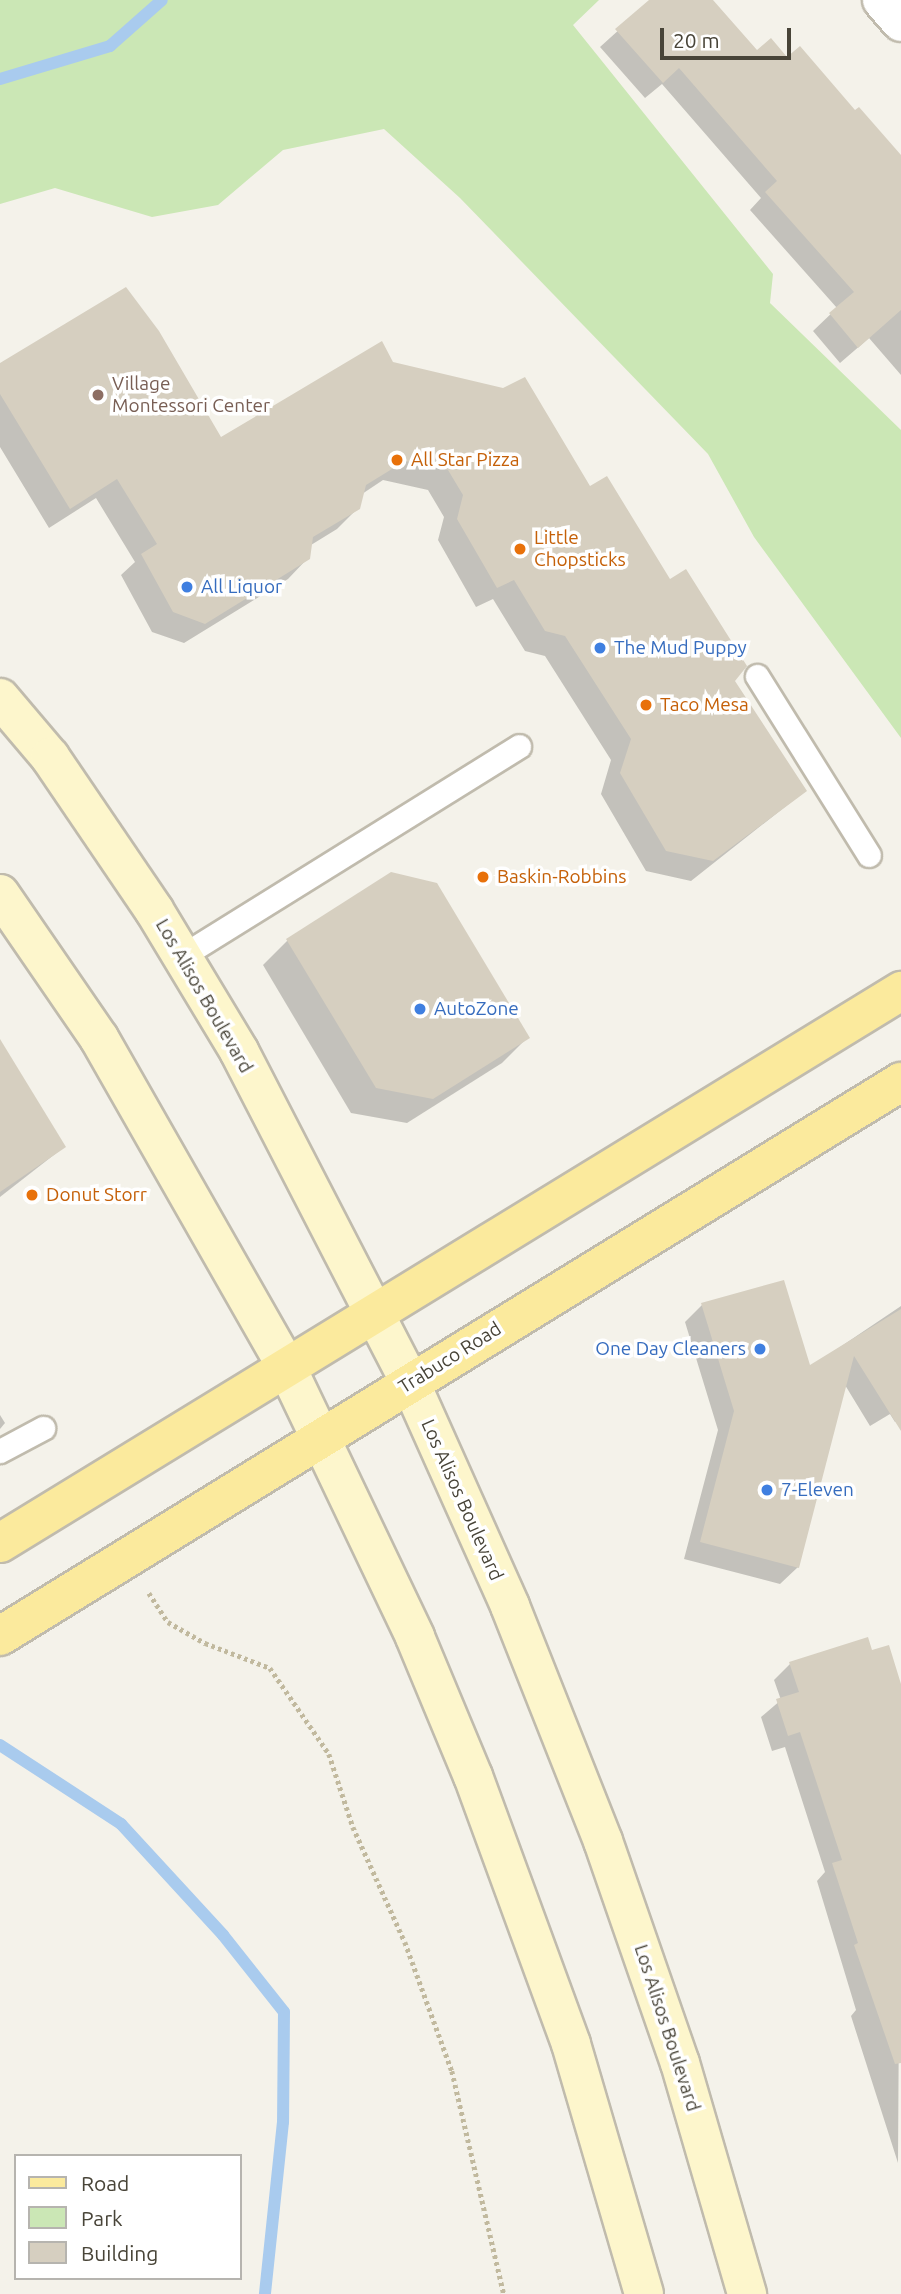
<!DOCTYPE html>
<style>
body{margin:0}
#map{position:relative;width:901px;height:2294px;overflow:hidden;background:#f4f2ea;font-family:Ubuntu,sans-serif}
div>[style]{position:absolute}
[style*='--x']{left:calc(var(--x)*1px);top:calc(var(--y)*1px);width:calc(var(--w)*1px);rotate:calc(var(--a)*1deg)}
.green>*{inset:0;background:#cbe7b5}
.shadow>*{inset:0;background:#0003}
.stream>*{height:12px;margin:-6px;padding:0 6px;transform-origin:6px;border-radius:6px;background:#a9cbee}
.building>*{inset:0;background:#d6cfc0}
.path>*{height:4.5px;margin-top:-2.25px;transform-origin:0;background:repeating-linear-gradient(90deg,#c1b99e 0 3.5px,transparent 0 7px)}
.roads{filter:drop-shadow(2px 0 #c0bbad) drop-shadow(-2px 0 #c0bbad) drop-shadow(0 2px #c0bbad) drop-shadow(0 -2px #c0bbad)}
.service>*{height:23px;margin:-11.5px;padding:0 11.5px;transform-origin:11.5px;border-radius:11.5px;background:#fff}
.minor>*{height:38px;margin:-19px;padding:0 19px;transform-origin:19px;border-radius:19px;background:#fff}
.secondary>*{height:38px;margin:-19px;padding:0 19px;transform-origin:19px;border-radius:19px;background:#fdf6cc}
.primary>*{height:38px;margin:-19px;padding:0 19px;transform-origin:19px;border-radius:19px;background:#fbea9d}
.dots>*{width:19px;height:19px;translate:-50% -50%;box-sizing:border-box;border:4px solid #fff;border-radius:50%}
span{translate:-50% -50%;white-space:nowrap;text-align:center;line-height:1.15;-webkit-text-stroke:7px #fff;paint-order:stroke}
.education-label{font-size:19px;color:#785e54}
.left{translate:0 -50%;text-align:left}
.food-label{font-size:19px;color:#c56008}
.shop-label{font-size:19px;color:#366cbe}
.right{translate:-100% -50%;text-align:right}
.street-label{font-size:19px;color:#484438}
.legend{position:absolute;left:14px;top:2154px;width:228px;height:126px;box-sizing:border-box;background:#fff;border:2px solid #b6b4af;margin:0;padding:9px 12px;list-style:none;font-size:21px;color:#484438}
.legend li{display:flex;align-items:center;gap:14px;height:35px}
.legend b{width:35px;border:2px solid #b6b4af}
.scale{position:absolute;left:660px;top:28px;width:131px;height:32px;box-sizing:border-box;border:4px solid #484438;border-top:0;padding-left:9px;font-size:21px;line-height:24px;white-space:nowrap;color:#484438;-webkit-text-stroke:5px #fff;paint-order:stroke}
</style>
<div id="map">
<div class="green">
<div style="clip-path:polygon(0 0,599px 0,573px 25px,773px 274px,770px 303px,901px 430px,901px 738px,754px 537px,708px 454px,460px 198px,384px 129px,283px 150px,218px 205px,152px 217px,55px 188px,0 204px)"></div>
</div>
<div class="shadow">
<div style="clip-path:polygon(652px 0,711px 0,757px 52px,787px 59px,854px 113px,901px 161px,901px 375px,869px 338px,840px 363px,813px 331px,837px 308px,750px 210px,761px 198px,662px 84px,645px 98px,600px 47px)"></div>
<div style="clip-path:polygon(392px 363px,589px 489px,733px 681px,805px 791px,691px 881px,646px 871px,601px 794px,611px 760px,545px 656px,525px 651px,493px 599px,476px 607px,438px 540px,444px 517px,428px 490px,383px 480px,362px 494px,358px 508px,337px 529px,311px 545px,308px 558px,288px 579px,184px 643px,152px 632px,121px 575px,135px 562px,96px 498px,49px 528px,0 447px,0 365px,221px 440px)"></div>
<div style="clip-path:polygon(288px 940px,527px 1038px,502px 1063px,407px 1123px,351px 1113px,263px 965px)"></div>
<div style="clip-path:polygon(0 1070px,64px 1147px,0 1197px)"></div>
<div style="clip-path:polygon(702px 1305px,809px 1368px,901px 1306px,901px 1419px,895px 1422px,890px 1414px,870px 1426px,845px 1385px,798px 1567px,780px 1584px,684px 1559px,718px 1430px,685px 1322px)"></div>
<div style="clip-path:polygon(0 1415px,5px 1423px,0 1429px)"></div>
<div style="clip-path:polygon(871px 1652px,901px 1690px,898px 2163px,851px 2016px,856px 2010px,817px 1881px,825px 1872px,785px 1747px,772px 1751px,761px 1717px,781px 1700px,774px 1680px,790px 1664px)"></div>
</div>
<div class="stream">
<div style="--x:0;--y:79;--w:115;--a:-16.7"></div>
<div style="--x:110;--y:46;--w:69;--a:-41.5"></div>
<div style="--x:0;--y:1745;--w:145;--a:33.1"></div>
<div style="--x:121;--y:1824;--w:151;--a:47.4"></div>
<div style="--x:223;--y:1935;--w:98;--a:51.6"></div>
<div style="--x:284;--y:2012;--w:110;--a:90.5"></div>
<div style="--x:283;--y:2122;--w:173;--a:96"></div>
</div>
<div class="building">
<div style="clip-path:polygon(649px 0,713px 0,757px 50px,771px 38px,787px 57px,800px 46px,855px 110px,859px 107px,901px 155px,901px 310px,858px 348px,829px 313px,854px 292px,765px 192px,777px 181px,679px 68px,663px 83px,615px 29px)"></div>
<div style="clip-path:polygon(126px 287px,159px 331px,221px 437px,382px 341px,393px 362px,503px 388px,525px 377px,590px 486px,607px 476px,670px 579px,686px 569px,747px 666px,735px 681px,807px 791px,713px 861px,666px 851px,620px 773px,631px 739px,565px 636px,545px 631px,514px 580px,497px 588px,457px 519px,463px 495px,448px 470px,405px 461px,366px 485px,360px 509px,313px 537px,310px 559px,205px 624px,173px 612px,141px 554px,157px 544px,117px 479px,70px 509px,0 394px,0 363px)"></div>
<div style="clip-path:polygon(391px 872px,437px 883px,530px 1038px,433px 1099px,376px 1088px,286px 939px)"></div>
<div style="clip-path:polygon(0 1039px,66px 1147px,0 1192px)"></div>
<div style="clip-path:polygon(784px 1280px,810px 1365px,901px 1309px,901px 1431px,854px 1356px,799px 1568px,700px 1542px,734px 1411px,701px 1303px)"></div>
<div style="clip-path:polygon(868px 1637px,872px 1650px,889px 1645px,901px 1684px,901px 2063px,895px 2064px,854px 1945px,858px 1943px,832px 1863px,842px 1860px,800px 1732px,788px 1736px,776px 1699px,799px 1692px,789px 1662px)"></div>
</div>
<div class="path">
<div style="--x:149;--y:1593;--w:35;--a:57"></div>
<div style="--x:168;--y:1622;--w:43;--a:29.6"></div>
<div style="--x:205;--y:1643;--w:70;--a:21"></div>
<div style="--x:270;--y:1668;--w:104;--a:55.5"></div>
<div style="--x:329;--y:1754;--w:77;--a:71.8"></div>
<div style="--x:353;--y:1827;--w:126;--a:65.7"></div>
<div style="--x:405;--y:1942;--w:137;--a:70"></div>
<div style="--x:452;--y:2071;--w:229;--a:76.9"></div>
</div>
<div class="roads">
<div class="service">
<div style="--x:757;--y:676;--w:211;--a:58"></div>
<div style="--x:182;--y:956;--w:397;--a:-31.9"></div>
<div style="--x:0;--y:1451;--w:49;--a:-28.1"></div>
</div>
<div class="minor">
<div style="--x:882;--y:0;--w:29;--a:49"></div>
</div>
<div class="secondary">
<div style="--x:0;--y:698;--w:77;--a:49.7"></div>
<div style="--x:50;--y:757;--w:185;--a:55.8"></div>
<div style="--x:154;--y:910;--w:165;--a:58.9"></div>
<div style="--x:239;--y:1051;--w:373;--a:62.7"></div>
<div style="--x:410;--y:1382;--w:245;--a:65.9"></div>
<div style="--x:510;--y:1606;--w:253;--a:68.4"></div>
<div style="--x:603;--y:1841;--w:235;--a:70.9"></div>
<div style="--x:680;--y:2063;--w:241;--a:73.8"></div>
<div style="--x:0;--y:894;--w:175;--a:55.5"></div>
<div style="--x:99;--y:1038;--w:378;--a:60.3"></div>
<div style="--x:286;--y:1366;--w:300;--a:64.5"></div>
<div style="--x:415;--y:1637;--w:151;--a:67.4"></div>
<div style="--x:473;--y:1776;--w:285;--a:69.9"></div>
<div style="--x:571;--y:2044;--w:260;--a:73.7"></div>
</div>
<div class="primary">
<div style="--x:0;--y:1543;--w:1057;--a:-31.49"></div>
<div style="--x:0;--y:1636;--w:1058;--a:-31.59"></div>
</div>
</div>
<div class="dots">
<div style="left:98px;top:395px;background:#8d6e63"></div>
<div style="left:397px;top:460px;background:#e8710a"></div>
<div style="left:520px;top:549px;background:#e8710a"></div>
<div style="left:187px;top:587px;background:#3f7fe0"></div>
<div style="left:600px;top:648px;background:#3f7fe0"></div>
<div style="left:646px;top:705px;background:#e8710a"></div>
<div style="left:483px;top:877px;background:#e8710a"></div>
<div style="left:420px;top:1009px;background:#3f7fe0"></div>
<div style="left:32px;top:1195px;background:#e8710a"></div>
<div style="left:760px;top:1349px;background:#3f7fe0"></div>
<div style="left:767px;top:1490px;background:#3f7fe0"></div>
</div>
<div class="education-label">
<span class="left" style="left:112px;top:395px">Village<br>Montessori Center</span>
</div>
<div class="food-label">
<span class="left" style="left:411px;top:460px">All Star Pizza</span>
<span class="left" style="left:534px;top:549px">Little<br>Chopsticks</span>
<span class="left" style="left:660px;top:705px">Taco Mesa</span>
<span class="left" style="left:497px;top:877px">Baskin-Robbins</span>
<span class="left" style="left:46px;top:1195px">Donut Storr</span>
</div>
<div class="shop-label">
<span class="left" style="left:201px;top:587px">All Liquor</span>
<span class="left" style="left:614px;top:648px">The Mud Puppy</span>
<span class="left" style="left:434px;top:1009px">AutoZone</span>
<span class="right" style="left:746px;top:1349px">One Day Cleaners</span>
<span class="left" style="left:781px;top:1490px">7-Eleven</span>
</div>
<div class="street-label">
<span style="left:204px;top:996px;rotate:60deg">Los Alisos Boulevard</span>
<span style="left:450px;top:1358px;rotate:-32deg">Trabuco Road</span>
<span style="left:462px;top:1500px;rotate:66deg">Los Alisos Boulevard</span>
<span style="left:667px;top:2028px;rotate:72deg">Los Alisos Boulevard</span>
</div>
<ul class="legend">
<li><b style="height:9px;background:#fbea9d"></b>Road</li>
<li><b style="height:19px;background:#cbe7b5"></b>Park</li>
<li><b style="height:19px;background:#d6cfc0"></b>Building</li>
</ul>
<div class="scale">20 m</div>
</div>
